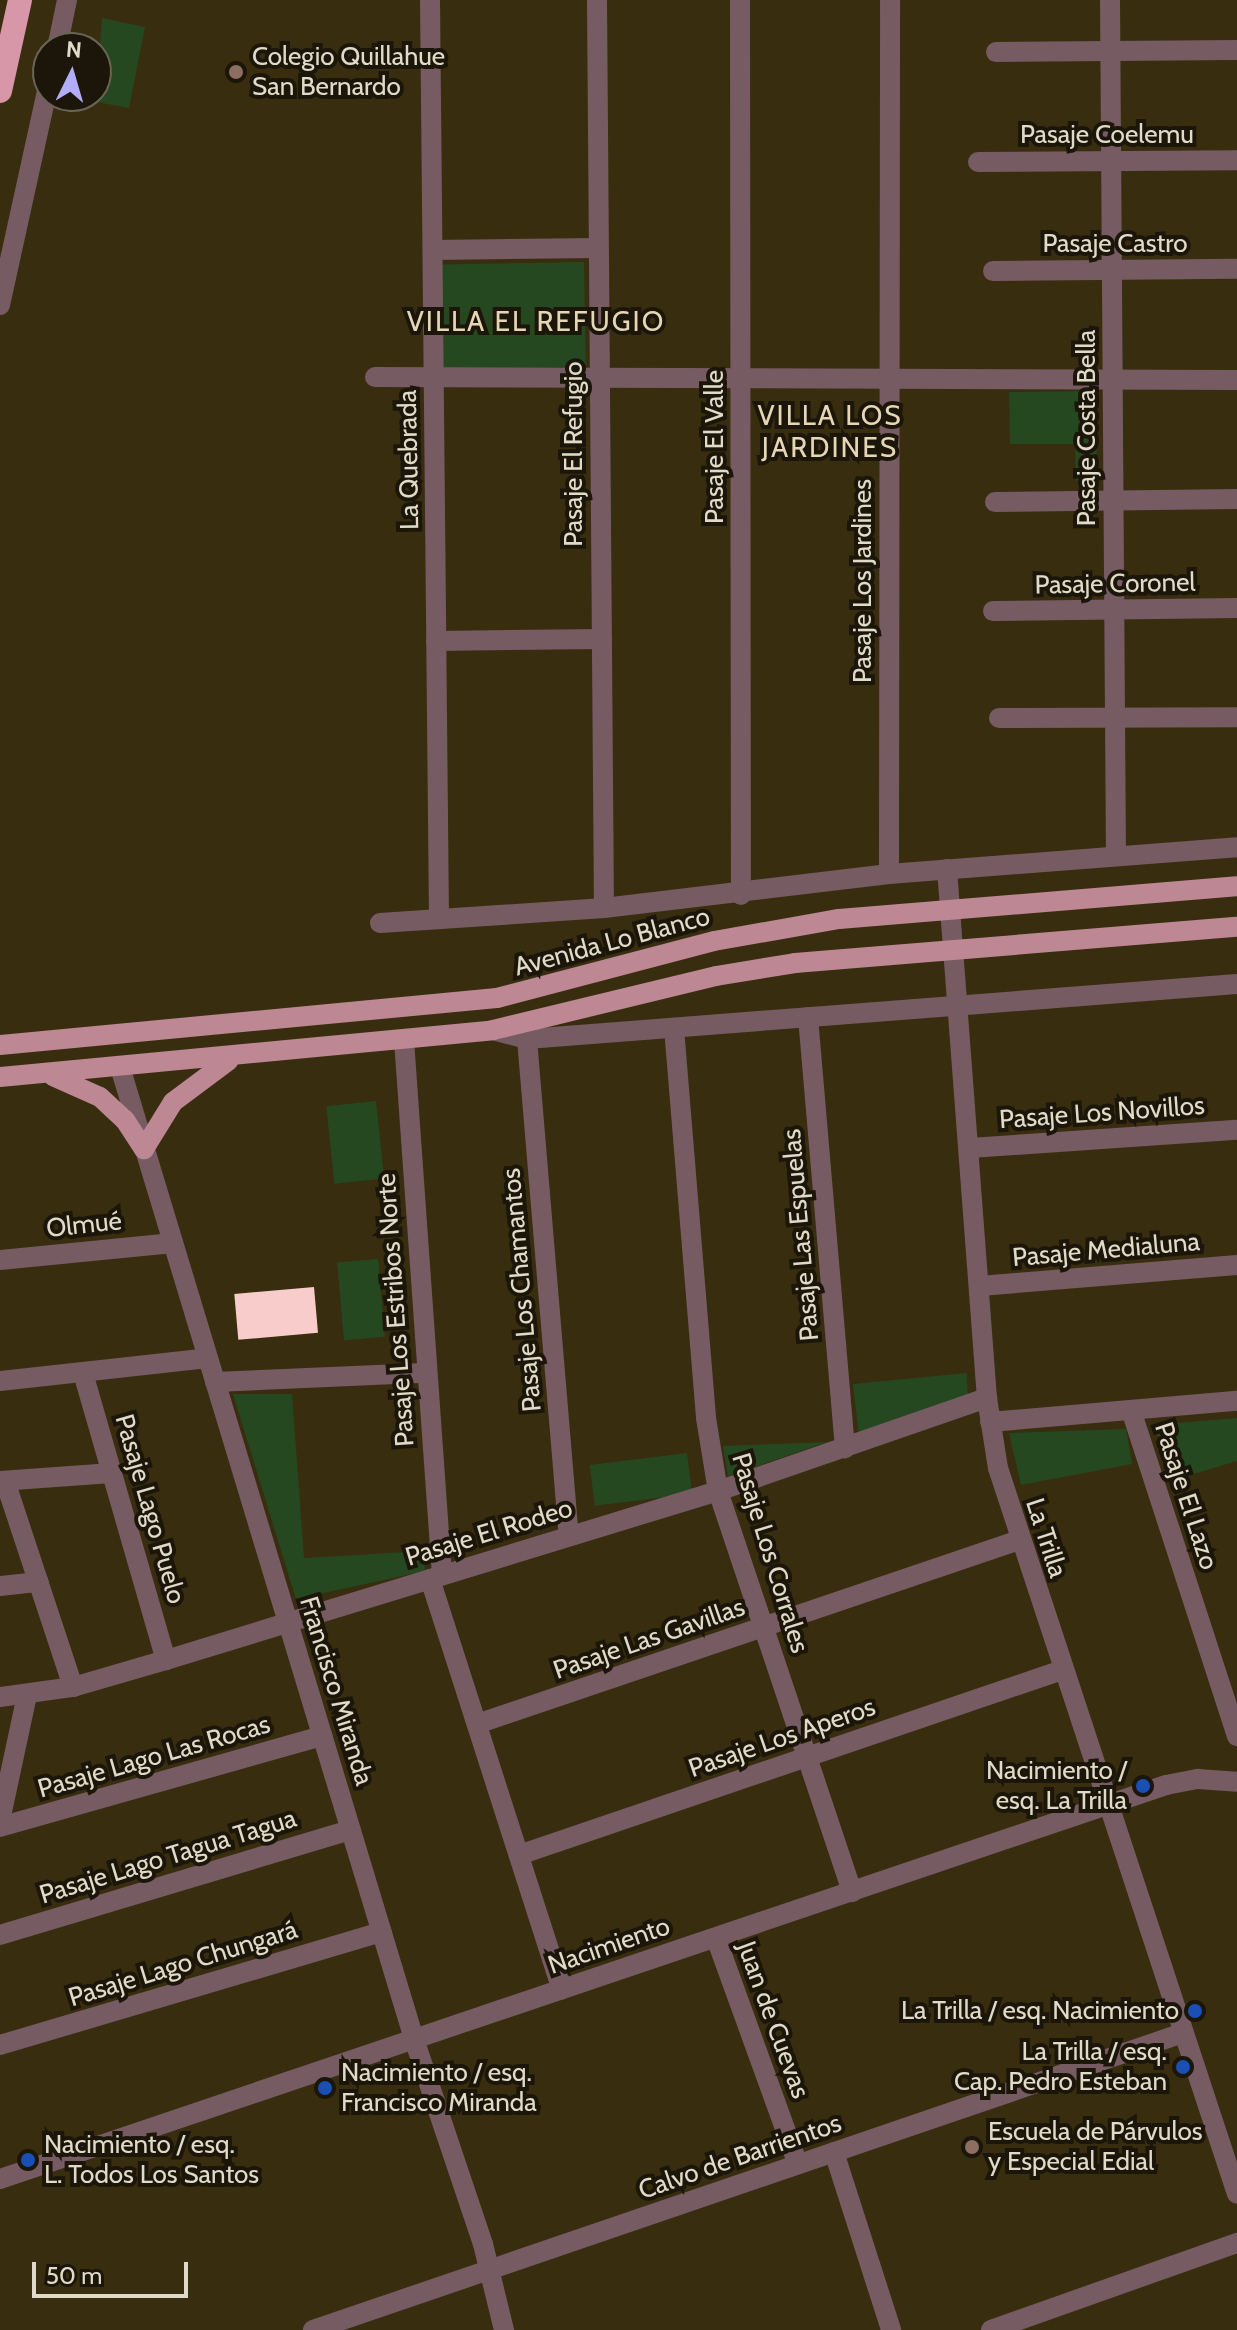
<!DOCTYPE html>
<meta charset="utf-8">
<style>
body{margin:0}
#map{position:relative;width:1237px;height:2330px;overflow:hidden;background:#382d0f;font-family:Cabin,sans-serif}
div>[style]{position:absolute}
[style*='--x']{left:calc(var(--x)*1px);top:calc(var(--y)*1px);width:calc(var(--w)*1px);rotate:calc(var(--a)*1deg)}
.green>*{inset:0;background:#264820;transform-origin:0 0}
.building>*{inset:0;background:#f7ccca;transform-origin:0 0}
.minor>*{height:20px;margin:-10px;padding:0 10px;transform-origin:10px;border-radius:10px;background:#765b62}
.major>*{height:20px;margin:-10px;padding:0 10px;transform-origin:10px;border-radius:10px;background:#bd8794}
.highway>*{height:24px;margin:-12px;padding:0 12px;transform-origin:12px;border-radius:12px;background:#d897a8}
.dots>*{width:22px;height:22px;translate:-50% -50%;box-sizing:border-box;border:4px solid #1b1609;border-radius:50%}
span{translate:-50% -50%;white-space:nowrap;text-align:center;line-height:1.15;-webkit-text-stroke:8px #1b1609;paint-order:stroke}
.poi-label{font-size:26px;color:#e1dac9}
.left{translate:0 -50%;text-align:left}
.right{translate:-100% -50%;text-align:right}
.street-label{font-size:26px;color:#e1dac9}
.neighbourhood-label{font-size:28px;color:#e5d7b5;letter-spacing:2px}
.north{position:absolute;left:32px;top:32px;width:80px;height:80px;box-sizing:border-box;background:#1b1609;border:2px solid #6a6456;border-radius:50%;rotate:5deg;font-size:22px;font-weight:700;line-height:32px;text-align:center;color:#e1dac9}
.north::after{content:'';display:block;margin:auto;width:28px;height:36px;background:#b3adf9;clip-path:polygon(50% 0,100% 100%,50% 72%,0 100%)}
.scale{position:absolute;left:32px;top:2262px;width:156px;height:36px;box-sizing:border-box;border:4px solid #e1dac9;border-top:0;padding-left:10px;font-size:24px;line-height:28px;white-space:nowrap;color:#e1dac9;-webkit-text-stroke:6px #1b1609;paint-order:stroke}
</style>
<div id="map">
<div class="green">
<div style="clip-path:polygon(102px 18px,145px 27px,129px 108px,86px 100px,96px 96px)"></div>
<div style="left:584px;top:262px;width:105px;height:143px;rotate:89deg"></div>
<div style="clip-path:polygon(1096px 391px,1097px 481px,1076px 481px,1075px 444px,1010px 444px,1009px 392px)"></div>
<div style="left:376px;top:1101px;width:78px;height:50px;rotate:84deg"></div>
<div style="left:378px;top:1259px;width:78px;height:41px;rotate:85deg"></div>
<div style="clip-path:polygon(967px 1373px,968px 1402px,859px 1437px,853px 1384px)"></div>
<div style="clip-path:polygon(233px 1394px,292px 1394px,304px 1558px,424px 1551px,425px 1571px,296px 1599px)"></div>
<div style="clip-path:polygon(1237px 1418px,1237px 1461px,1173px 1480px,1154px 1425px)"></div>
<div style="clip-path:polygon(1126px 1429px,1132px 1464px,1021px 1485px,1009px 1433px)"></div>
<div style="clip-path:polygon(827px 1442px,728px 1476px,723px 1446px)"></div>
<div style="left:687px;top:1453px;width:41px;height:98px;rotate:83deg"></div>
</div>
<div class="building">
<div style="left:314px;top:1287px;width:46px;height:80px;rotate:85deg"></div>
</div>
<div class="minor">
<div style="--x:430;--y:0;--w:919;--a:89.44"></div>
<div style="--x:597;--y:0;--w:908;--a:89.56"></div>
<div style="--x:740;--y:0;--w:895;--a:89.94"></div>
<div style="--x:1110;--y:0;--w:856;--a:89.6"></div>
<div style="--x:57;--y:48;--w:49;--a:-78.2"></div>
<div style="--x:996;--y:52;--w:241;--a:-0.5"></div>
<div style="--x:978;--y:162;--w:259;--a:-0.4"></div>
<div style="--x:433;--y:250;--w:165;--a:-0.7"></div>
<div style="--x:993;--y:271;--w:244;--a:-0.5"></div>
<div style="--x:0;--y:305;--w:223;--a:-77.6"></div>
<div style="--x:375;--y:377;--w:862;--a:0.2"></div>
<div style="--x:995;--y:502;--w:242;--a:-0.7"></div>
<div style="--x:993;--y:611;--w:244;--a:-0.7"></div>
<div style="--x:436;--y:641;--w:166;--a:-0.7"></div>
<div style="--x:999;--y:718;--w:238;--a:-0.2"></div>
<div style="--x:947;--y:869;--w:531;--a:85.68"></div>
<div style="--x:987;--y:1398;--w:71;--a:81.1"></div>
<div style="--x:998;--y:1468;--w:764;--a:71.78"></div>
<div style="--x:889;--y:874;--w:874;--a:-89.93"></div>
<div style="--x:380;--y:923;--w:225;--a:-3.8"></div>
<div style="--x:604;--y:908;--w:287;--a:-6.8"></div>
<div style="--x:889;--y:874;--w:349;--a:-4.4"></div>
<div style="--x:808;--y:1017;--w:433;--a:85.1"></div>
<div style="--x:674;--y:1028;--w:391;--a:85.3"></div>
<div style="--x:706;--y:1418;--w:74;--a:80.7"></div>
<div style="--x:718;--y:1491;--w:423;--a:71.5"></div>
<div style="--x:493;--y:1030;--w:35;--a:15"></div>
<div style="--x:527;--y:1039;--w:712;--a:-4.43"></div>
<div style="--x:527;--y:1039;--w:499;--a:85.2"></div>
<div style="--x:404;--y:1040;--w:536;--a:85.94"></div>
<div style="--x:120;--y:1067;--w:1015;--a:73.17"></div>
<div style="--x:414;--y:2039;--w:216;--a:71.4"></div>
<div style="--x:483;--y:2244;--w:89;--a:76.3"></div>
<div style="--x:970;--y:1148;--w:268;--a:-3.9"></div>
<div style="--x:0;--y:1260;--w:174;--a:-5.6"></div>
<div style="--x:980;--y:1286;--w:258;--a:-4.7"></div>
<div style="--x:83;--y:1373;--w:299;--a:73.9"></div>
<div style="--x:0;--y:1381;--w:209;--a:-6.3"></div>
<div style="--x:215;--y:1382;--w:209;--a:-2.5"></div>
<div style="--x:1131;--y:1410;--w:343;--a:72"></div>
<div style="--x:990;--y:1422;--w:248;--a:-4.9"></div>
<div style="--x:0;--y:1481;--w:112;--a:-4.1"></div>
<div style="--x:5;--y:1481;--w:217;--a:71.7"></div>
<div style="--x:430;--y:1579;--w:431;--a:72.2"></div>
<div style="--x:0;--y:1586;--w:39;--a:-6"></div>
<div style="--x:0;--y:1697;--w:74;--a:-7.8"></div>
<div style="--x:73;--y:1687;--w:97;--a:-16.2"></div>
<div style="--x:166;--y:1660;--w:577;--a:-17.02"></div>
<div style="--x:718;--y:1491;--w:285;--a:-19.1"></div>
<div style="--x:477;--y:1724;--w:572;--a:-18.75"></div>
<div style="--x:0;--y:1821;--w:129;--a:-77.9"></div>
<div style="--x:0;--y:1827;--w:335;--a:-15.8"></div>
<div style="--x:519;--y:1855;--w:574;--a:-18.81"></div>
<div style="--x:0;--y:1935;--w:366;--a:-16.7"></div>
<div style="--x:716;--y:1938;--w:240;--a:70.1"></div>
<div style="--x:0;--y:2045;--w:398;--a:-16.5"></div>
<div style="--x:834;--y:2152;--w:187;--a:72.2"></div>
<div style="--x:0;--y:2179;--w:1231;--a:-18.67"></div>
<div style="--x:1166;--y:1785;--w:33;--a:-11"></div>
<div style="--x:1198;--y:1779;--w:39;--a:4"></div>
<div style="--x:313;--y:2330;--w:919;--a:-18.85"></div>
<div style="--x:991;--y:2330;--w:261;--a:-19.5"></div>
</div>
<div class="major">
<div style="--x:0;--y:1045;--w:499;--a:-5.4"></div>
<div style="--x:497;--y:998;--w:224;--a:-14.7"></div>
<div style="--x:714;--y:941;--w:127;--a:-10"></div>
<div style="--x:839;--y:919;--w:399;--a:-4.7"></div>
<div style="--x:53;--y:1076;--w:51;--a:24.1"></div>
<div style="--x:100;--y:1097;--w:34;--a:43"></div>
<div style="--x:125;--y:1120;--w:35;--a:57"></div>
<div style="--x:0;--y:1077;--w:495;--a:-5.4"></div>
<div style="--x:493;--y:1030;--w:229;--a:-13.6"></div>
<div style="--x:716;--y:976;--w:80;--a:-9.3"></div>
<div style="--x:795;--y:963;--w:443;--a:-4.7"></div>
<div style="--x:144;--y:1149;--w:55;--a:-58.3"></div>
<div style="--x:173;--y:1102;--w:69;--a:-36.7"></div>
</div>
<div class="highway">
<div style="--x:0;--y:91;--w:93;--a:-77.6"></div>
</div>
<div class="dots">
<div style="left:236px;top:72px;background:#8d6e63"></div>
<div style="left:1143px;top:1786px;background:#1a4fb4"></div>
<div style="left:1195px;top:2011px;background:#1a4fb4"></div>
<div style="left:1183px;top:2067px;background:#1a4fb4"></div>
<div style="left:325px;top:2088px;background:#1a4fb4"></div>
<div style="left:972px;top:2147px;background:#8d6e63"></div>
<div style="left:28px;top:2160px;background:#1a4fb4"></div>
</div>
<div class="poi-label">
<span class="left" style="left:252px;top:72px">Colegio Quillahue<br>San Bernardo</span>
<span class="right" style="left:1127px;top:1786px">Nacimiento /<br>esq. La Trilla</span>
<span class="right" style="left:1179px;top:2011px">La Trilla / esq. Nacimiento</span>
<span class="right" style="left:1167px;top:2067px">La Trilla / esq.<br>Cap. Pedro Esteban</span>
<span class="left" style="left:341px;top:2088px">Nacimiento / esq.<br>Francisco Miranda</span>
<span class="left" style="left:988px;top:2147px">Escuela de Párvulos<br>y Especial Edial</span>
<span class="left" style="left:44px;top:2160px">Nacimiento / esq.<br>L. Todos Los Santos</span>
</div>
<div class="street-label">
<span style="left:1107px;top:135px">Pasaje Coelemu</span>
<span style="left:1115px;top:244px">Pasaje Castro</span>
<span style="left:1087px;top:428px;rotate:-90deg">Pasaje Costa Bella</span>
<span style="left:715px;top:447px;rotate:-90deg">Pasaje El Valle</span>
<span style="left:574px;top:454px;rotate:-90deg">Pasaje El Refugio</span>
<span style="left:409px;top:460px;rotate:-91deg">La Quebrada</span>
<span style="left:863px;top:581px;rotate:-90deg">Pasaje Los Jardines</span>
<span style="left:1115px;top:584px;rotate:-1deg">Pasaje Coronel</span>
<span style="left:612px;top:942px;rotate:-15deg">Avenida Lo Blanco</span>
<span style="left:1102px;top:1113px;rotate:-4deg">Pasaje Los Novillos</span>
<span style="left:84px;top:1225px;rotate:-6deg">Olmué</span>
<span style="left:801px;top:1235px;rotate:-95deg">Pasaje Las Espuelas</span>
<span style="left:1106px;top:1250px;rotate:-5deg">Pasaje Medialuna</span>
<span style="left:522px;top:1290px;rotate:-95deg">Pasaje Los Chamantos</span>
<span style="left:396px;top:1310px;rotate:-94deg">Pasaje Los Estribos Norte</span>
<span style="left:1186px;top:1496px;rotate:72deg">Pasaje El Lazo</span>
<span style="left:150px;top:1509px;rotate:74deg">Pasaje Lago Puelo</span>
<span style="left:489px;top:1533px;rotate:-17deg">Pasaje El Rodeo</span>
<span style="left:1046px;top:1538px;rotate:72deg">La Trilla</span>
<span style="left:770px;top:1553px;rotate:73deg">Pasaje Los Corrales</span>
<span style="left:649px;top:1639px;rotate:-19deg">Pasaje Las Gavillas</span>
<span style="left:336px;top:1691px;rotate:73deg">Francisco Miranda</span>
<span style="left:782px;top:1738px;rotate:-19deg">Pasaje Los Aperos</span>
<span style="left:154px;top:1757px;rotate:-16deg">Pasaje Lago Las Rocas</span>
<span style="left:168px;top:1857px;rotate:-17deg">Pasaje Lago Tagua Tagua</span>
<span style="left:609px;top:1946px;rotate:-19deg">Nacimiento</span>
<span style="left:183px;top:1964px;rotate:-17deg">Pasaje Lago Chungará</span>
<span style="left:773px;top:2020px;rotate:70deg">Juan de Cuevas</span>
<span style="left:740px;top:2157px;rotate:-19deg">Calvo de Barrientos</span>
</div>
<div class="neighbourhood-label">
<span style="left:536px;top:321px">VILLA EL REFUGIO</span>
<span style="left:830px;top:431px">VILLA LOS<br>JARDINES</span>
</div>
<div class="north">N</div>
<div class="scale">50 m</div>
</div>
